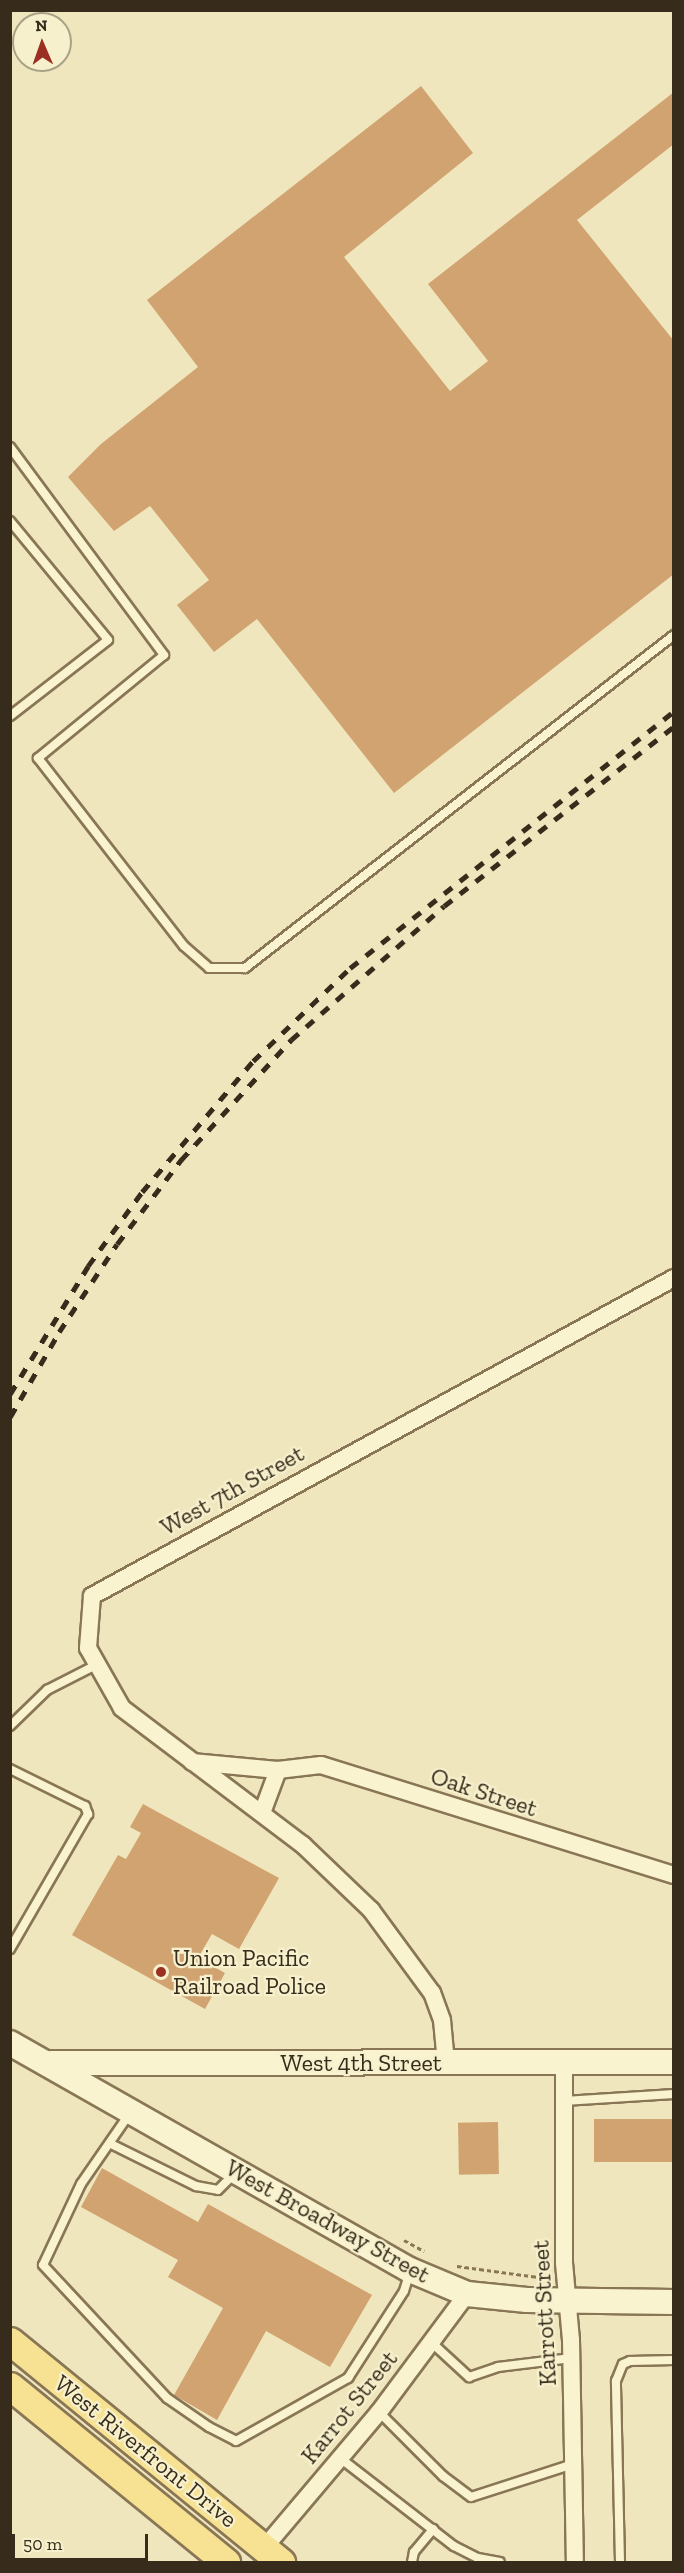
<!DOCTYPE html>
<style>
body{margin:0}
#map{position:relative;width:684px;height:2573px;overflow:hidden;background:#f0e6bd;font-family:"Zilla Slab",serif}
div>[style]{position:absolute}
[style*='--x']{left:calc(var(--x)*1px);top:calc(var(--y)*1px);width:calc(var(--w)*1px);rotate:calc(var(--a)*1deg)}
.building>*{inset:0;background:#d0a371;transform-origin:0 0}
.path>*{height:3px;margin-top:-1.5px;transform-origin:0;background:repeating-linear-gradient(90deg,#887655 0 4.5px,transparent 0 7.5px)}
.roads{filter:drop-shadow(2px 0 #887655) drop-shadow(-2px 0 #887655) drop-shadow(0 2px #887655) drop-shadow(0 -2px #887655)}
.lane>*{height:8px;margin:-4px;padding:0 4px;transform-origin:4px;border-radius:4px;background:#faf3d0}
.street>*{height:16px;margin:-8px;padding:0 8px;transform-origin:8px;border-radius:8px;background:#faf3d0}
.secondary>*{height:24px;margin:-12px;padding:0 12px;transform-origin:12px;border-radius:12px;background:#faf3d0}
.primary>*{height:27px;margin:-13.5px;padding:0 13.5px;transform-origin:13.5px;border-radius:13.5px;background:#f6e292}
.rail>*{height:4.5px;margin-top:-2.25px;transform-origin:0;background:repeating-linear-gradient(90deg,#372c1b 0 10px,transparent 0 20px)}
.dots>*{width:16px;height:16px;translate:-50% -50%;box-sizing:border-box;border:3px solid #f7f0cd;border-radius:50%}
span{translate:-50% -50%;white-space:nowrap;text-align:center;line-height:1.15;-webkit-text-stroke:4.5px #f7f0cd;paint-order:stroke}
.street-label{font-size:24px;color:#372c1b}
.poi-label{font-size:24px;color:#372c1b}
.left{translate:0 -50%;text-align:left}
.frame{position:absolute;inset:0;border:12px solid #372c1b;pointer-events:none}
.north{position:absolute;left:12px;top:12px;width:60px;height:60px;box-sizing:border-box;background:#f7f0cd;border:2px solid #aaa286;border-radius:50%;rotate:358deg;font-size:16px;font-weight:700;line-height:24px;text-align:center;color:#372c1b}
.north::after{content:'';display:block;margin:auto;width:21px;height:27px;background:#9a2f22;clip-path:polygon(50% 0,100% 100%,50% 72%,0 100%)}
.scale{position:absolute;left:12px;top:2534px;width:136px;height:27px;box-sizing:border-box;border:3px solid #372c1b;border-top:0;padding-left:8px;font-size:18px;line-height:21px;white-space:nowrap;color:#372c1b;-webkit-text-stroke:4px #f7f0cd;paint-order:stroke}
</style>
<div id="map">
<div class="building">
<div style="clip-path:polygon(421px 86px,473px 153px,344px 257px,450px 391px,488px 361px,428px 284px,674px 92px,674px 144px,577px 220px,674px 341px,674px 574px,394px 793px,257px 619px,214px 652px,177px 605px,209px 580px,150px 506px,114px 531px,68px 477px,101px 444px,198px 367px,147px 300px)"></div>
<div style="clip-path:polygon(143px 1804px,279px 1878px,239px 1949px,212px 1934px,198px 1958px,225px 1973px,205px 2009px,72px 1935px,118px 1855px,126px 1859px,141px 1833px,130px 1827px)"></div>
<div style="left:594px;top:2119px;width:80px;height:43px"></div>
<div style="left:498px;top:2122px;width:52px;height:40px;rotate:89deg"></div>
<div style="clip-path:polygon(102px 2168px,198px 2222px,208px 2204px,372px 2295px,330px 2367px,266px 2331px,217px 2420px,174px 2395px,223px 2308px,168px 2277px,178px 2260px,81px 2207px)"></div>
</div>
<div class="path">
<div style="--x:404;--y:2240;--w:23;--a:29"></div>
<div style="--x:457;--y:2266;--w:90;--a:7.7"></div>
</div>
<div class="roads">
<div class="lane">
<div style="--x:10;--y:447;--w:259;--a:53.5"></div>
<div style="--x:164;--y:655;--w:163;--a:140.7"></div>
<div style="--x:38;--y:758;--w:238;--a:52.2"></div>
<div style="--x:184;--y:946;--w:33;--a:41"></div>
<div style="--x:209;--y:968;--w:36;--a:0"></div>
<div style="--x:245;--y:968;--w:543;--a:-37.82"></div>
<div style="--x:10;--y:521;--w:154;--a:50.5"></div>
<div style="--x:108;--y:640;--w:124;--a:142.2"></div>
<div style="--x:10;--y:1726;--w:52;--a:-44.2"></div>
<div style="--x:47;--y:1690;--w:55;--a:-27"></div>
<div style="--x:10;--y:1769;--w:84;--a:26.3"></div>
<div style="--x:85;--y:1806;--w:9;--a:69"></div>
<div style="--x:88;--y:1814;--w:156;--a:120"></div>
<div style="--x:564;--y:2101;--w:110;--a:-3.6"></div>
<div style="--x:130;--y:2113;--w:86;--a:124.6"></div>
<div style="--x:81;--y:2184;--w:89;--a:115.1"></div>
<div style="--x:43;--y:2265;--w:182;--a:47"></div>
<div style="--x:167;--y:2398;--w:51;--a:34.6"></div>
<div style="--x:209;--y:2427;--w:30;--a:27"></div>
<div style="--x:236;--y:2441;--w:129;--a:-29.4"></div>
<div style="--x:348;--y:2378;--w:103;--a:-57.2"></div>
<div style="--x:404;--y:2291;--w:21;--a:-73"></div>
<div style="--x:111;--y:2144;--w:95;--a:26.3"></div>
<div style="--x:196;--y:2186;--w:22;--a:10"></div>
<div style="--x:218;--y:2190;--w:23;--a:-45"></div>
<div style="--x:431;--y:2342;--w:52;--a:42.6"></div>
<div style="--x:469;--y:2377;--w:31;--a:-19"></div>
<div style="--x:498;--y:2367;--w:74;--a:-7"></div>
<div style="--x:379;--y:2412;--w:91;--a:45"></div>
<div style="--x:443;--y:2476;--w:35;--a:37"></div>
<div style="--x:471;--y:2497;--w:107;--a:-17.9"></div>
<div style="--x:340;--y:2458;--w:144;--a:37.7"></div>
<div style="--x:454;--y:2546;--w:27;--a:27"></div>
<div style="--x:478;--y:2558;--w:22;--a:10"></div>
<div style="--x:412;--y:2562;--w:10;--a:-79"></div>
<div style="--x:414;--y:2552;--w:30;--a:-50"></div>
<div style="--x:620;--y:2562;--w:181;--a:-91.3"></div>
<div style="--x:616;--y:2381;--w:18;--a:-68"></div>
<div style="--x:623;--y:2364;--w:8;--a:-23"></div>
<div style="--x:630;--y:2361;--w:44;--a:-1.3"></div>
</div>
<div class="street">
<div style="--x:192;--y:1762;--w:86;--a:5.3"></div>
<div style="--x:278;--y:1770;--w:43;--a:-6.6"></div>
<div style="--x:321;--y:1765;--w:370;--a:17.3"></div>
<div style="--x:262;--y:1813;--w:46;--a:-69.6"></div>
<div style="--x:564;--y:2062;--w:201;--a:90"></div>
<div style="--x:564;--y:2263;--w:77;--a:84.8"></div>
<div style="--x:571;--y:2340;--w:222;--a:89"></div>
<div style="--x:446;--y:2063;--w:43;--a:-95.3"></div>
<div style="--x:442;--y:2020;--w:29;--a:-110"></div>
<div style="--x:432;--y:1993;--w:103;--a:-126.3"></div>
<div style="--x:371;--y:1910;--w:94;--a:-136.3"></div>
<div style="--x:303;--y:1845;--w:227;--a:-142.9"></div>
<div style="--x:122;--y:1708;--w:69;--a:-119.5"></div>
<div style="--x:88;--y:1648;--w:52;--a:-85.6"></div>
<div style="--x:92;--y:1596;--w:663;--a:-28.65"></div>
<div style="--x:264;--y:2548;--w:178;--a:-49.8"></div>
<div style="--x:379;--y:2412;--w:147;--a:-53.3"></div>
</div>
<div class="secondary">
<div style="--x:10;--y:2043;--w:460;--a:29.6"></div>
<div style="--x:410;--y:2270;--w:62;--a:22.8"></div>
<div style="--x:467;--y:2294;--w:60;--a:5.7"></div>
<div style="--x:527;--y:2300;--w:147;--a:0.8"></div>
<div style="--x:51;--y:2063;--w:623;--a:-0.09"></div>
</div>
<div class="primary">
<div style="--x:10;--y:2341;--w:350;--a:39.2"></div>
<div style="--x:10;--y:2386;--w:279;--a:39.2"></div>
</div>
</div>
<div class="rail">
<div style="--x:10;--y:1394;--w:150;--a:-58.6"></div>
<div style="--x:88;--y:1266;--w:92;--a:-53.9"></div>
<div style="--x:142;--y:1192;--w:172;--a:-49.7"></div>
<div style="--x:253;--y:1061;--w:134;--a:-43.8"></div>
<div style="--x:350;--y:968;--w:414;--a:-38.4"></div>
<div style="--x:10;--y:1417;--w:98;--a:-60"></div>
<div style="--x:59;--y:1332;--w:105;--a:-56.6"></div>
<div style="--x:117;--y:1244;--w:106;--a:-52.7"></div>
<div style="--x:181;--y:1160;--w:163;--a:-47.5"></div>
<div style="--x:291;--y:1040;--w:203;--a:-41.2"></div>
<div style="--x:444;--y:906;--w:292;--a:-38"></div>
</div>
<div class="dots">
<div style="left:161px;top:1972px;background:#9a2f22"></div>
</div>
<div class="street-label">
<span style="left:232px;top:1490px;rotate:-29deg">West 7th Street</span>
<span style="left:484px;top:1792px;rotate:18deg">Oak Street</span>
<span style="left:361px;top:2063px">West 4th Street</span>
<span style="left:328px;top:2221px;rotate:29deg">West Broadway Street</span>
<span style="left:544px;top:2313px;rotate:-93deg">Karrott Street</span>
<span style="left:349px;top:2407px;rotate:-51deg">Karrot Street</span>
<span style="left:146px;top:2451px;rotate:39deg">West Riverfront Drive</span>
</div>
<div class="poi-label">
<span class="left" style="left:173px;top:1972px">Union Pacific<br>Railroad Police</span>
</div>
<div class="frame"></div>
<div class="north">N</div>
<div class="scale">50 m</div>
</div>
